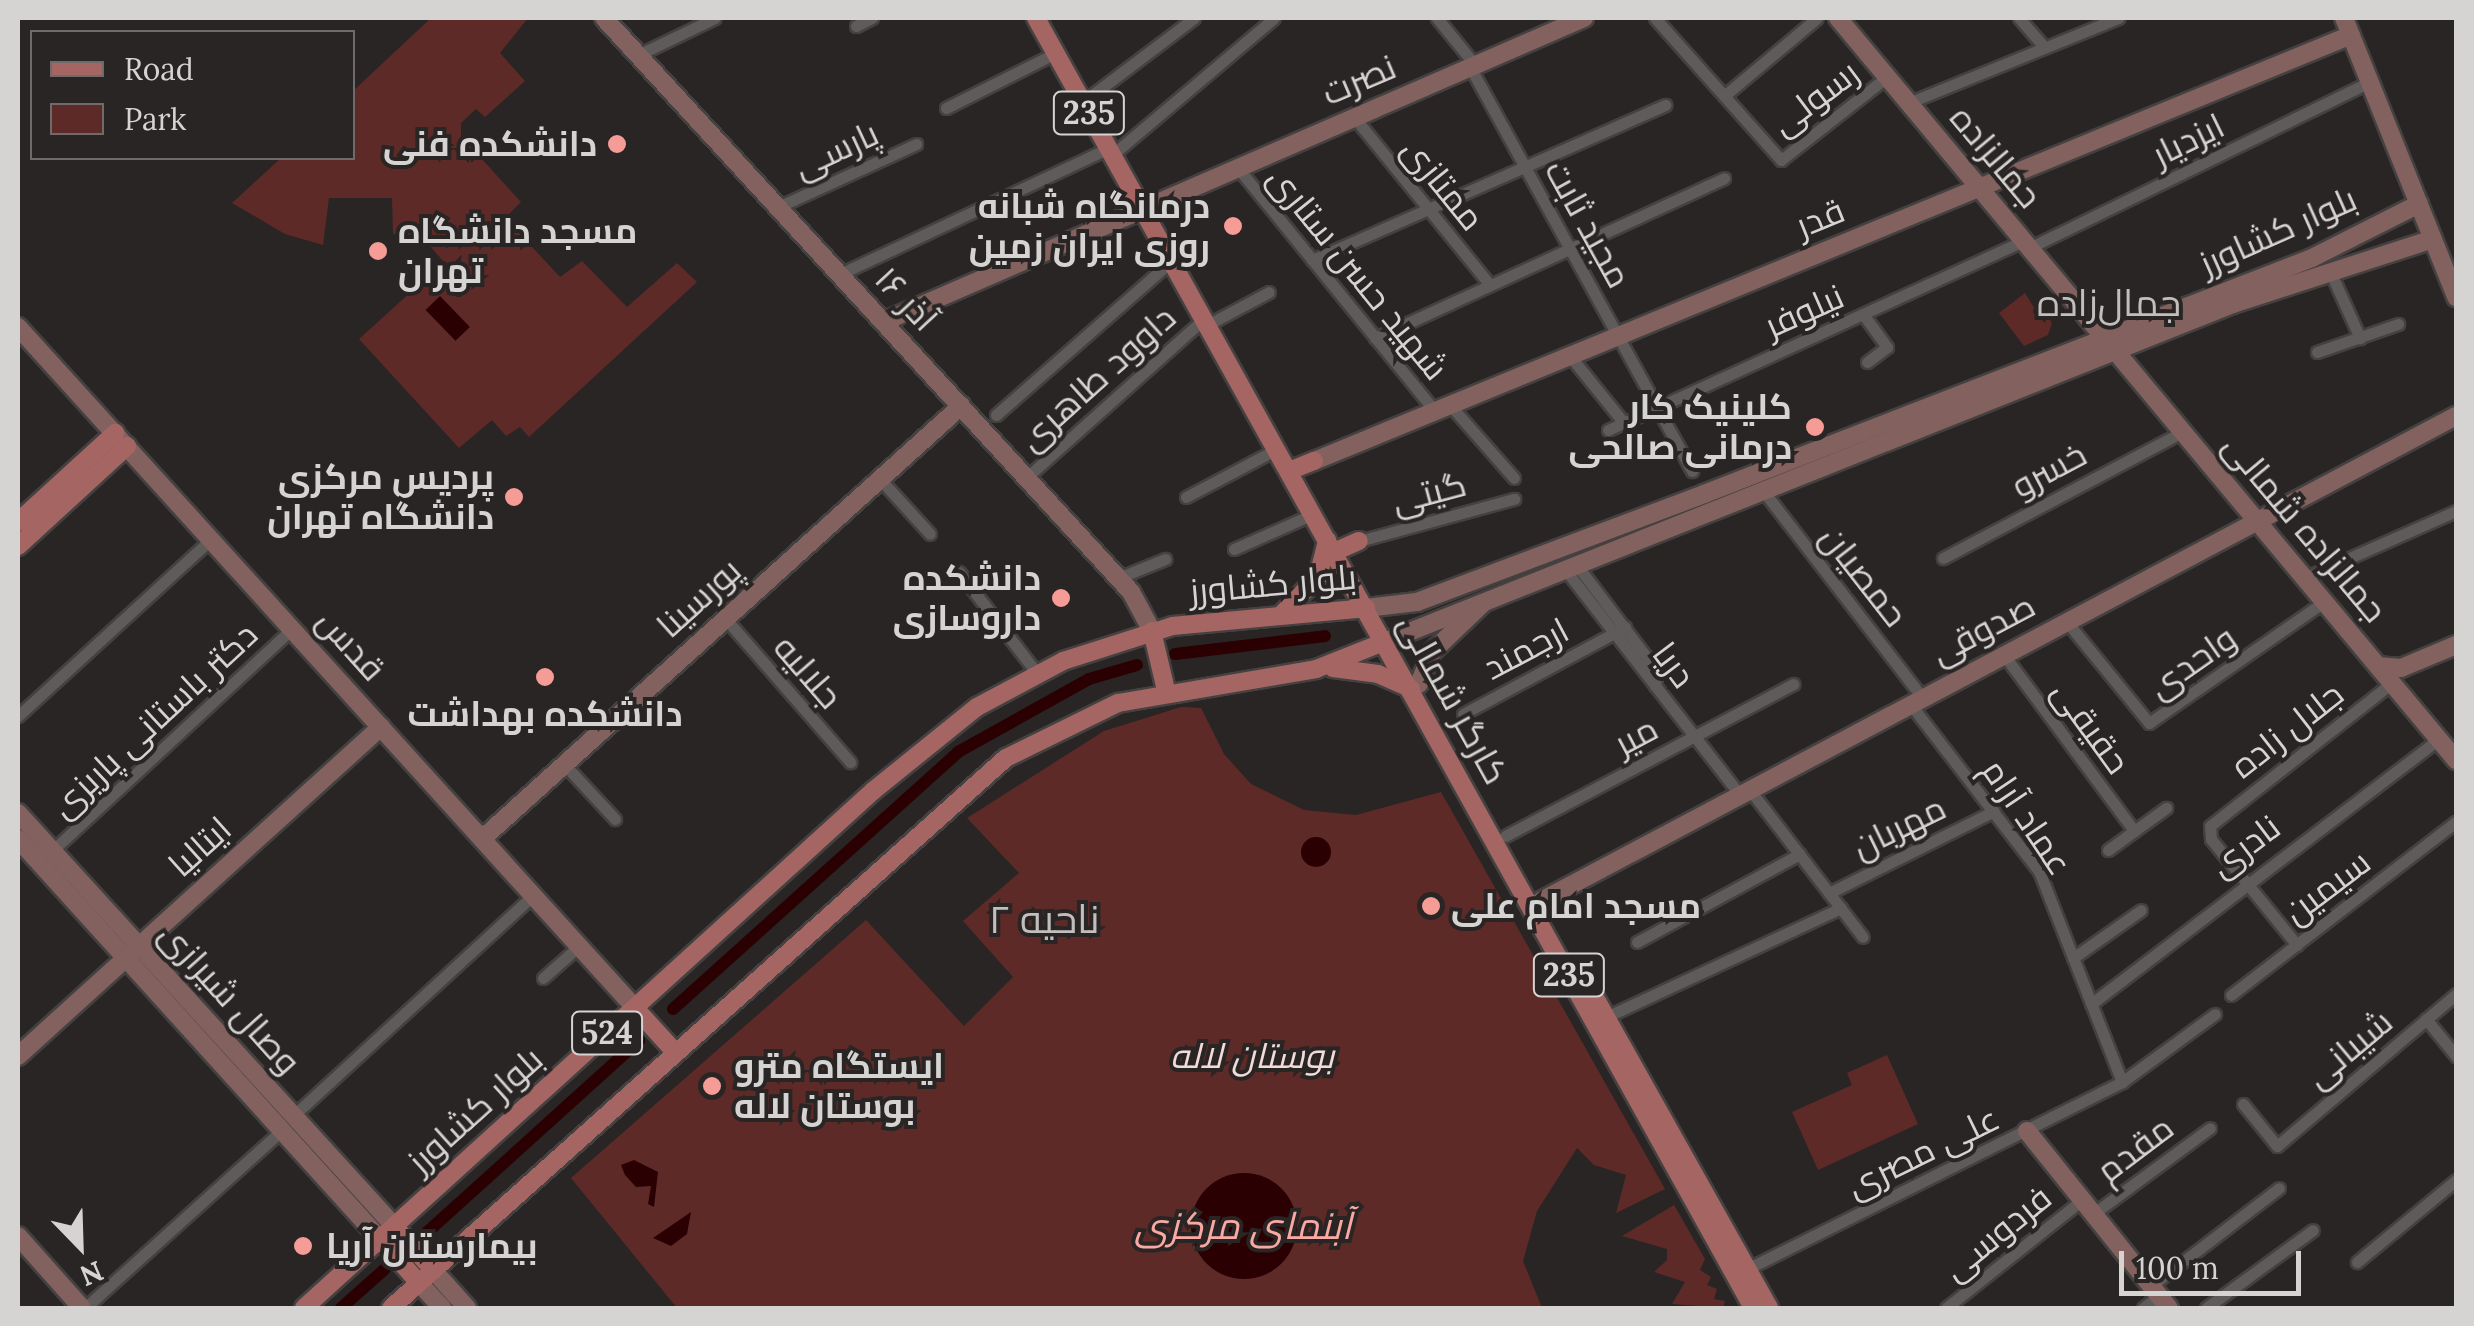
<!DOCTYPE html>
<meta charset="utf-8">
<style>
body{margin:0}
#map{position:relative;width:2474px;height:1326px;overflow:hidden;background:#282524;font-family:Lora,Cairo,serif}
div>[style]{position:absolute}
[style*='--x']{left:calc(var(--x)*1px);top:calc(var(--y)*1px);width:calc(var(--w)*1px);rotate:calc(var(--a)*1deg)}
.green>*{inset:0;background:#5e2a28}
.water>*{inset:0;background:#2b0002;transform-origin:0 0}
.round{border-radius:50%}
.canal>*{height:12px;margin:-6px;padding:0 6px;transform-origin:6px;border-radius:6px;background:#2b0002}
.roads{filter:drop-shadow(2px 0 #444140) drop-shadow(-2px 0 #444140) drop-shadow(0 2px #444140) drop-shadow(0 -2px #444140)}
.street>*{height:11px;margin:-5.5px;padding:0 5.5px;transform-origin:5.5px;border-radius:5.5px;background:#5f5b5a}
.secondary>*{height:18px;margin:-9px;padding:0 9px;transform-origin:9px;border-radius:9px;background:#82615e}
.primary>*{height:18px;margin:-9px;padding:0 9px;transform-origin:9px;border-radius:9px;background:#a56663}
.dots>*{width:28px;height:28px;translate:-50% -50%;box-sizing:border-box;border:5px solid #282524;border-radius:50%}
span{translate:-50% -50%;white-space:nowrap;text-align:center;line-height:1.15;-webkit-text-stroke:8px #282524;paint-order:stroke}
.shield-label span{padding:2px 8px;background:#282524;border:2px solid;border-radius:8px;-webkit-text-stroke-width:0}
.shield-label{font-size:32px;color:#d6d4d3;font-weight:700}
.street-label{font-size:35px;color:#d6d4d3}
.poi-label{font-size:35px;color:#d6d4d3;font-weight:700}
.right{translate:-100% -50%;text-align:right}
.left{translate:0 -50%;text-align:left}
.park-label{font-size:35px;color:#f2dcda;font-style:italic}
.neighbourhood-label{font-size:38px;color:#c3bebe}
.water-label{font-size:38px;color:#faa8a2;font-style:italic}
.quarter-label{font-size:40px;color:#c3bebe}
.frame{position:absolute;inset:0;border:20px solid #d6d4d3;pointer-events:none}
.legend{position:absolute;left:30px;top:30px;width:325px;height:130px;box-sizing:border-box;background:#282524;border:2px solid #6e6b6a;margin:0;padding:12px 18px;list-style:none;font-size:30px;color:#d6d4d3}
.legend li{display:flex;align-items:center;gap:20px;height:50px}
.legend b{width:50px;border:2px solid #6e6b6a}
.north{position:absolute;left:30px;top:1196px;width:100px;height:100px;-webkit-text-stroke:8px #282524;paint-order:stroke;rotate:157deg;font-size:28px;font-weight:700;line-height:40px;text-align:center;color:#d6d4d3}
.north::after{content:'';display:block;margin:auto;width:35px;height:45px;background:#d6d4d3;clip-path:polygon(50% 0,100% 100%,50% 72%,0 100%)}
.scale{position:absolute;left:2119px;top:1251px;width:182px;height:45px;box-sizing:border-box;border:5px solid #d6d4d3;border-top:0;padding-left:12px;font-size:30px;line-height:35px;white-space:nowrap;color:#d6d4d3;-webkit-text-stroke:8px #282524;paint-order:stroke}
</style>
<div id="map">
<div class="green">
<div style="clip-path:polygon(431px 18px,528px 18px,500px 53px,525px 81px,485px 117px,476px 109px,461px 123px,461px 136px,521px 202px,505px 218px,560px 277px,582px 261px,627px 307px,677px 263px,697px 282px,529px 437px,520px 427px,506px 436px,492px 420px,459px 448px,359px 339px,444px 262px,421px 236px,393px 234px,392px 198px,329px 198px,323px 245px,285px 234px,232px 203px,281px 158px,352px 158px,353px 91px)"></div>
<div style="clip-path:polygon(2025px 293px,2038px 314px,2054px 317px,2048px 335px,2024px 346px,1999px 313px)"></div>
<div style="clip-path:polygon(1181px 707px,1201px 708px,1224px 754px,1251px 784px,1304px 810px,1356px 815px,1441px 792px,1665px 1189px,1616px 1213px,1626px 1175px,1594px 1165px,1577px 1148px,1537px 1211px,1523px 1261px,1542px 1308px,677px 1308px,571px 1178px,866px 920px,964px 1026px,1013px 977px,963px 921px,1019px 873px,967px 818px,1104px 731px)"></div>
<div style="clip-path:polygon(1887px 1055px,1918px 1124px,1818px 1170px,1792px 1112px,1852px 1085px,1847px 1073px)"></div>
<div style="clip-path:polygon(1674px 1205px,1705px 1259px,1700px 1270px,1711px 1277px,1707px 1285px,1717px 1289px,1714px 1299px,1725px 1301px,1723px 1308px,1672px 1304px,1685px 1282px,1654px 1272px,1667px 1260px,1667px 1249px,1622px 1236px)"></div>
</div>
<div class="water">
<div style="left:440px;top:296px;width:43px;height:20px;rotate:46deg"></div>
<div class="round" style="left:1301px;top:837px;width:30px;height:30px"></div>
<div style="clip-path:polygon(634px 1160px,658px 1172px,654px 1207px,648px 1204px,651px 1186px,636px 1187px,625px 1175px,621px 1165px)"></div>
<div class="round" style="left:1191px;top:1173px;width:106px;height:106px"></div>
<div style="clip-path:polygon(691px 1212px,687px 1234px,671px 1246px,653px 1238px)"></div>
</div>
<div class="canal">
<div style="--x:1175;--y:654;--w:151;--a:-6.8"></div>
<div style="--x:673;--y:1009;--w:384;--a:-42"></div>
<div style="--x:958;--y:752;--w:150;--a:-29.1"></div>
<div style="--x:1089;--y:679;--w:50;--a:-16.3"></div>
<div style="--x:424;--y:1235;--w:290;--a:-42.1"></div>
<div style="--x:341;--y:1308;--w:59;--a:-41.6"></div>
</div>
<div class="roads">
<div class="street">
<div style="--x:1437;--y:18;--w:60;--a:51"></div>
<div style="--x:1655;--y:18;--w:190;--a:48.4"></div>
<div style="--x:1781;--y:160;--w:135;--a:-38.1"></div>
<div style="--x:2019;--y:18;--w:37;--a:49"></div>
<div style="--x:856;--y:26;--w:18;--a:-27"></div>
<div style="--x:638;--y:55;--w:85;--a:-25.7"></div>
<div style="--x:1470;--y:67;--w:461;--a:61.2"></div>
<div style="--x:1724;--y:96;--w:121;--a:-40"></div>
<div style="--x:1083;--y:102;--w:139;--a:-37.1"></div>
<div style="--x:1908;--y:103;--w:227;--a:-22"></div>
<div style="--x:946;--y:108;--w:123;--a:-26.6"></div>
<div style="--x:1354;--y:117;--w:216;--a:51"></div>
<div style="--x:1112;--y:155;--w:212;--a:-40.2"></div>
<div style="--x:1238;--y:168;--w:313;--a:51"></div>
<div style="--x:778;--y:207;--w:152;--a:-24.5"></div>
<div style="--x:2029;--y:248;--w:379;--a:-26"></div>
<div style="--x:1312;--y:260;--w:386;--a:-23.7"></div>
<div style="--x:2329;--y:269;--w:76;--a:65.8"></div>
<div style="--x:840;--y:274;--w:297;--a:-25.1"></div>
<div style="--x:1863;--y:314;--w:41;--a:54"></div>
<div style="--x:1887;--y:347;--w:25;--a:143"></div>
<div style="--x:1207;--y:325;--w:70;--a:-28"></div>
<div style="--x:1375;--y:338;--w:384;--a:-24.6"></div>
<div style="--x:2317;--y:352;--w:86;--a:-19.1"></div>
<div style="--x:1570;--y:356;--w:86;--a:51.1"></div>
<div style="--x:1450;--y:405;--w:97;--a:48.8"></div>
<div style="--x:996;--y:415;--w:233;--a:-41.3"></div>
<div style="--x:1608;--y:430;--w:456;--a:-24.5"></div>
<div style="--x:1026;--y:478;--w:239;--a:-41.8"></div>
<div style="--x:880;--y:479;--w:74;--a:47.7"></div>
<div style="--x:1761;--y:488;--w:265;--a:52.4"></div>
<div style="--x:1186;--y:497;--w:103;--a:-27.8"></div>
<div style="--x:1359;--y:541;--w:161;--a:-15.2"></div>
<div style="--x:1234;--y:549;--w:86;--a:-23.9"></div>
<div style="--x:1943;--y:558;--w:270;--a:-27.8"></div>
<div style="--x:1576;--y:564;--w:134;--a:52.9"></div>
<div style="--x:1657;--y:671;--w:15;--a:98"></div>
<div style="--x:1564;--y:568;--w:287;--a:52.2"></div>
<div style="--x:959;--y:572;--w:126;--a:52.4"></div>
<div style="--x:1118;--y:578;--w:51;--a:-22"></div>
<div style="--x:2304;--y:578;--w:166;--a:-23.8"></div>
<div style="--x:725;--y:618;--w:191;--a:49"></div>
<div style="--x:2067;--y:622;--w:130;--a:50.9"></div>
<div style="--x:2149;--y:723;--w:213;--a:-34.7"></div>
<div style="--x:2004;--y:655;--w:219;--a:53.5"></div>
<div style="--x:1911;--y:705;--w:210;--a:52.4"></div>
<div style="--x:2039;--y:871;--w:227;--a:68.5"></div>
<div style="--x:1463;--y:714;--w:184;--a:-28.2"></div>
<div style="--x:18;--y:716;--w:262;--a:-42.5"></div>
<div style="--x:564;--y:764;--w:75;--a:47.2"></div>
<div style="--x:1750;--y:790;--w:185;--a:52.5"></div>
<div style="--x:1505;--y:836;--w:326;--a:-27.8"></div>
<div style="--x:2108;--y:850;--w:72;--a:-35.9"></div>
<div style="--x:52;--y:851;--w:327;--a:-42.8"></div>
<div style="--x:1829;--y:893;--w:184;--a:-26.4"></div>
<div style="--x:1637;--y:942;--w:185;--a:-28.4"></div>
<div style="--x:2297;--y:945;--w:136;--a:-129.1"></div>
<div style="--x:2211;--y:839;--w:13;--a:-94"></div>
<div style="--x:2210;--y:826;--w:231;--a:-38.2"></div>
<div style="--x:2073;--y:958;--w:83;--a:-35.2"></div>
<div style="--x:543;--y:978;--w:48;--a:-41.6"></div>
<div style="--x:2231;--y:995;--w:284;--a:-37.6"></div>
<div style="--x:2091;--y:1004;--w:437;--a:-37.3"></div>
<div style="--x:1606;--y:1017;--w:259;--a:-24.9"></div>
<div style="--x:2426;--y:1019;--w:48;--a:51"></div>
<div style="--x:2243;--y:1104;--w:54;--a:51"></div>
<div style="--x:2277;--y:1146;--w:235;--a:-40.3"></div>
<div style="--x:293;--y:1116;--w:326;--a:-42.6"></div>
<div style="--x:2093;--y:1214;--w:145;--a:-36.3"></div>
<div style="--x:2357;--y:1262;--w:129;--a:-39.6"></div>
<div style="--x:1747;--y:1269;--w:419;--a:-26.5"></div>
<div style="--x:2122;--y:1082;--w:115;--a:-36.2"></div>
<div style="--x:2151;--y:1286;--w:161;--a:-37.4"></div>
<div style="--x:85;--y:1308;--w:264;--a:-42.1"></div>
<div style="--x:1946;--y:1308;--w:174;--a:-38.5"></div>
<div style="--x:2143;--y:1308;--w:20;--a:-37"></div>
<div style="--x:2206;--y:1308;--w:132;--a:-36.1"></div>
</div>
<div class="secondary">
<div style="--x:604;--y:18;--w:779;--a:47.44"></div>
<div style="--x:1131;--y:592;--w:44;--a:61.7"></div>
<div style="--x:1838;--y:18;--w:966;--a:50.21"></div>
<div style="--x:2344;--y:18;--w:301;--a:68.1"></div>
<div style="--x:883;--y:322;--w:764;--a:-23.44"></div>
<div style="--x:18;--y:327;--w:919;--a:47.82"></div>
<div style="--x:1314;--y:461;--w:1121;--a:-22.33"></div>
<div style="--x:1366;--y:608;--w:51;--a:-6.7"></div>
<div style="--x:1417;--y:602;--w:307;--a:-20.6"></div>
<div style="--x:1704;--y:494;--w:652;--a:-21.21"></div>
<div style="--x:2312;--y:258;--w:120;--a:-26.8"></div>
<div style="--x:1384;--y:642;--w:914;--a:-21.71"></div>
<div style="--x:2233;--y:304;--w:210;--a:-18"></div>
<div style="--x:2378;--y:666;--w:23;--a:5"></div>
<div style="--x:2401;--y:668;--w:60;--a:-22.7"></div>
<div style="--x:1419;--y:684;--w:35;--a:-68"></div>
<div style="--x:1432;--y:652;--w:69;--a:-43.8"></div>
<div style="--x:18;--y:813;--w:559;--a:47.68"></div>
<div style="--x:18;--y:839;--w:539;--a:47.85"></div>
<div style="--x:482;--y:839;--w:646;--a:-42.11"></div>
<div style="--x:1541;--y:901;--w:1036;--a:-27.93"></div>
<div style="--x:18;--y:1056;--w:490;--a:-42.2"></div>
<div style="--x:2027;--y:1131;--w:227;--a:51.3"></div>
<div style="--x:18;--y:1236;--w:96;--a:48.4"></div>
<div style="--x:433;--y:1270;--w:51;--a:48.2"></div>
<div style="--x:419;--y:1283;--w:34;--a:47"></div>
</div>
<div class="primary">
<div style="--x:1036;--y:18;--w:1476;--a:60.93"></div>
<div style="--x:1289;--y:471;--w:27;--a:-22"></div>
<div style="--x:18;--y:522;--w:132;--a:-42.5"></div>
<div style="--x:18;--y:546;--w:148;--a:-42.5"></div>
<div style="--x:1334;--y:552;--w:27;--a:-24"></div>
<div style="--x:1280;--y:616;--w:54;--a:-45.7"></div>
<div style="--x:1318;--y:577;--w:38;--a:-76"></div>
<div style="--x:1152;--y:631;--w:61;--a:76.7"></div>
<div style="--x:1333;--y:668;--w:45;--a:7.6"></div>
<div style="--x:1378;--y:674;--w:36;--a:24"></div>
<div style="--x:1584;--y:978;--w:378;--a:60.7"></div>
<div style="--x:635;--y:1008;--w:59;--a:47.7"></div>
<div style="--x:394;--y:1226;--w:59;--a:48.4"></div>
<div style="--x:380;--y:1239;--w:59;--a:48.4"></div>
<div style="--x:304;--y:1308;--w:770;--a:-42.26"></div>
<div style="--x:874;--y:790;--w:132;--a:-38.9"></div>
<div style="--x:977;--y:707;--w:98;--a:-28.1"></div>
<div style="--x:1063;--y:661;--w:115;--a:-17.7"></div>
<div style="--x:1173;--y:626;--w:194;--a:-5.3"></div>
<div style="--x:391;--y:1308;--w:825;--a:-41.81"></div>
<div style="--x:1006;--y:758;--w:125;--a:-26.2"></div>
<div style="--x:1118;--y:703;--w:201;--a:-9.7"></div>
<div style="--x:1316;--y:669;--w:73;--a:-21.7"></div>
</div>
</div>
<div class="dots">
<div style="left:617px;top:144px;background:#f59c96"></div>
<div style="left:1233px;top:226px;background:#f59c96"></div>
<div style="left:378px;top:251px;background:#f59c96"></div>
<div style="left:1815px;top:427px;background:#f59c96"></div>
<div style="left:514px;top:497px;background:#f59c96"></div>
<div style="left:1061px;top:598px;background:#f59c96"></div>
<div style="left:545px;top:677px;background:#f59c96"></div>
<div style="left:1431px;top:906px;background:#f59c96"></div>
<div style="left:712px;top:1086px;background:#f59c96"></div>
<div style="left:303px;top:1246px;background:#f59c96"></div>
</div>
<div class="shield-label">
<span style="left:1089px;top:113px">235</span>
<span style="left:1569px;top:975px">235</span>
<span style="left:607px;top:1033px">524</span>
</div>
<div class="street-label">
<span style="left:1359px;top:80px;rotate:-23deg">نصرت</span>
<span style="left:1815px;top:98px;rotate:-37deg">رسولی</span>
<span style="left:2188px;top:140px;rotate:-26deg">ایزدیار</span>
<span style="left:836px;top:150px;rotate:-25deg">پارسی</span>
<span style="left:1996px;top:157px;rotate:50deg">جمالزاده</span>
<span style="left:1443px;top:184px;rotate:51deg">ممتازی</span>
<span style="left:1820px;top:218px;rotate:-22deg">قدر</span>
<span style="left:1588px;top:224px;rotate:61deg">مجید ثابت</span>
<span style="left:2278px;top:231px;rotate:-24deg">بلوار کشاورز</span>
<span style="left:1358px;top:273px;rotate:51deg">شهید حسن ستاری</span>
<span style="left:906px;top:299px;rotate:47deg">۱۶ آذر</span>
<span style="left:1804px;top:311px;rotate:-24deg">نیلوفر</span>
<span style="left:1097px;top:378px;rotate:-42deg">داوود طاهری</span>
<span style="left:2049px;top:470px;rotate:-28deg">خسرو</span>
<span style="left:1429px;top:493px;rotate:-15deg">گیتی</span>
<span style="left:2305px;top:528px;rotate:50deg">جمالزاده شمالی</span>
<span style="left:1864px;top:576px;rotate:52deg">حمصیان</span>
<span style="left:1273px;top:584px;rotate:-5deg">بلوار کشاورز</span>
<span style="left:699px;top:598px;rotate:-42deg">پورسینا</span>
<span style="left:1983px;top:629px;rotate:-28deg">صدوقی</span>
<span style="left:351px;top:645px;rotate:48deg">قدس</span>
<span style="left:1526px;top:649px;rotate:-28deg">ارجمند</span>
<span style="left:2192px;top:662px;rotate:-35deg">واحدی</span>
<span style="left:1674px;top:665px;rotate:53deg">دریا</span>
<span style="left:808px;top:672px;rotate:49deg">جلالیه</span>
<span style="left:1453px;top:699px;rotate:61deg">کارگر شمالی</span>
<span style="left:154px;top:720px;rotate:-43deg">دکتر باستانی پاریزی</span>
<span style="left:2091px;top:727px;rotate:54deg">حقیقی</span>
<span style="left:2287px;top:730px;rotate:-38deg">جلال زاده</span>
<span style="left:1636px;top:736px;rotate:-28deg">میر</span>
<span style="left:2027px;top:817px;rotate:56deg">عماد آرام</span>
<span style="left:1899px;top:827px;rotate:-26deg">مهربان</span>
<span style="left:2245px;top:846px;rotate:-37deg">نادری</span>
<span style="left:200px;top:847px;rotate:-42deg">ایتالیا</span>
<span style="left:2327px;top:887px;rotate:-37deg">سیمین</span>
<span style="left:230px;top:998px;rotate:48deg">وصال شیرازی</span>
<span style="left:2349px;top:1049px;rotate:-40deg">شیبانی</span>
<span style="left:475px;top:1110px;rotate:-42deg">بلوار کشاورز</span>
<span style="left:2135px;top:1149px;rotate:-37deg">مقدم</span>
<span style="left:1923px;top:1152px;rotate:-26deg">علی مصری</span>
<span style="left:1997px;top:1233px;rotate:-39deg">فردوسی</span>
</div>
<div class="poi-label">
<span class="right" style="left:597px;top:144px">دانشکده فنی</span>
<span class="right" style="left:1210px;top:226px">درمانگاه شبانه<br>روزی ایران زمین</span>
<span class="left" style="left:398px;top:251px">مسجد دانشگاه<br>تهران</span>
<span class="right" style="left:1792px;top:427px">کلینیک کار<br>درمانی صالحی</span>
<span class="right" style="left:494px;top:497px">پردیس مرکزی<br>دانشگاه‌ تهران</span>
<span class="right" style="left:1041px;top:598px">دانشکده<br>داروسازی</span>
<span style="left:545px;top:714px">دانشکده بهداشت</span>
<span class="left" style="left:1451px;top:906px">مسجد امام علی</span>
<span class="left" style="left:734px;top:1086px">ایستگاه مترو<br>بوستان لاله</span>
<span class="left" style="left:326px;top:1246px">بیمارستان آریا</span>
</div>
<div class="park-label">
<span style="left:1252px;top:1056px">بوستان لاله</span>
</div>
<div class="neighbourhood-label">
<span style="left:2109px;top:303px">جمال‌زاده</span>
</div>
<div class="water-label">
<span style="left:1243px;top:1226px">آبنمای مرکزی</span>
</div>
<div class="quarter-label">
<span style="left:1044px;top:919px">ناحیه ۲</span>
</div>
<div class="frame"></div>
<ul class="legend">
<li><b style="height:12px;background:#a56663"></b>Road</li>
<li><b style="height:28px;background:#5e2a28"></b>Park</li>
</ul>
<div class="north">N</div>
<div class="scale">100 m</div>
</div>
